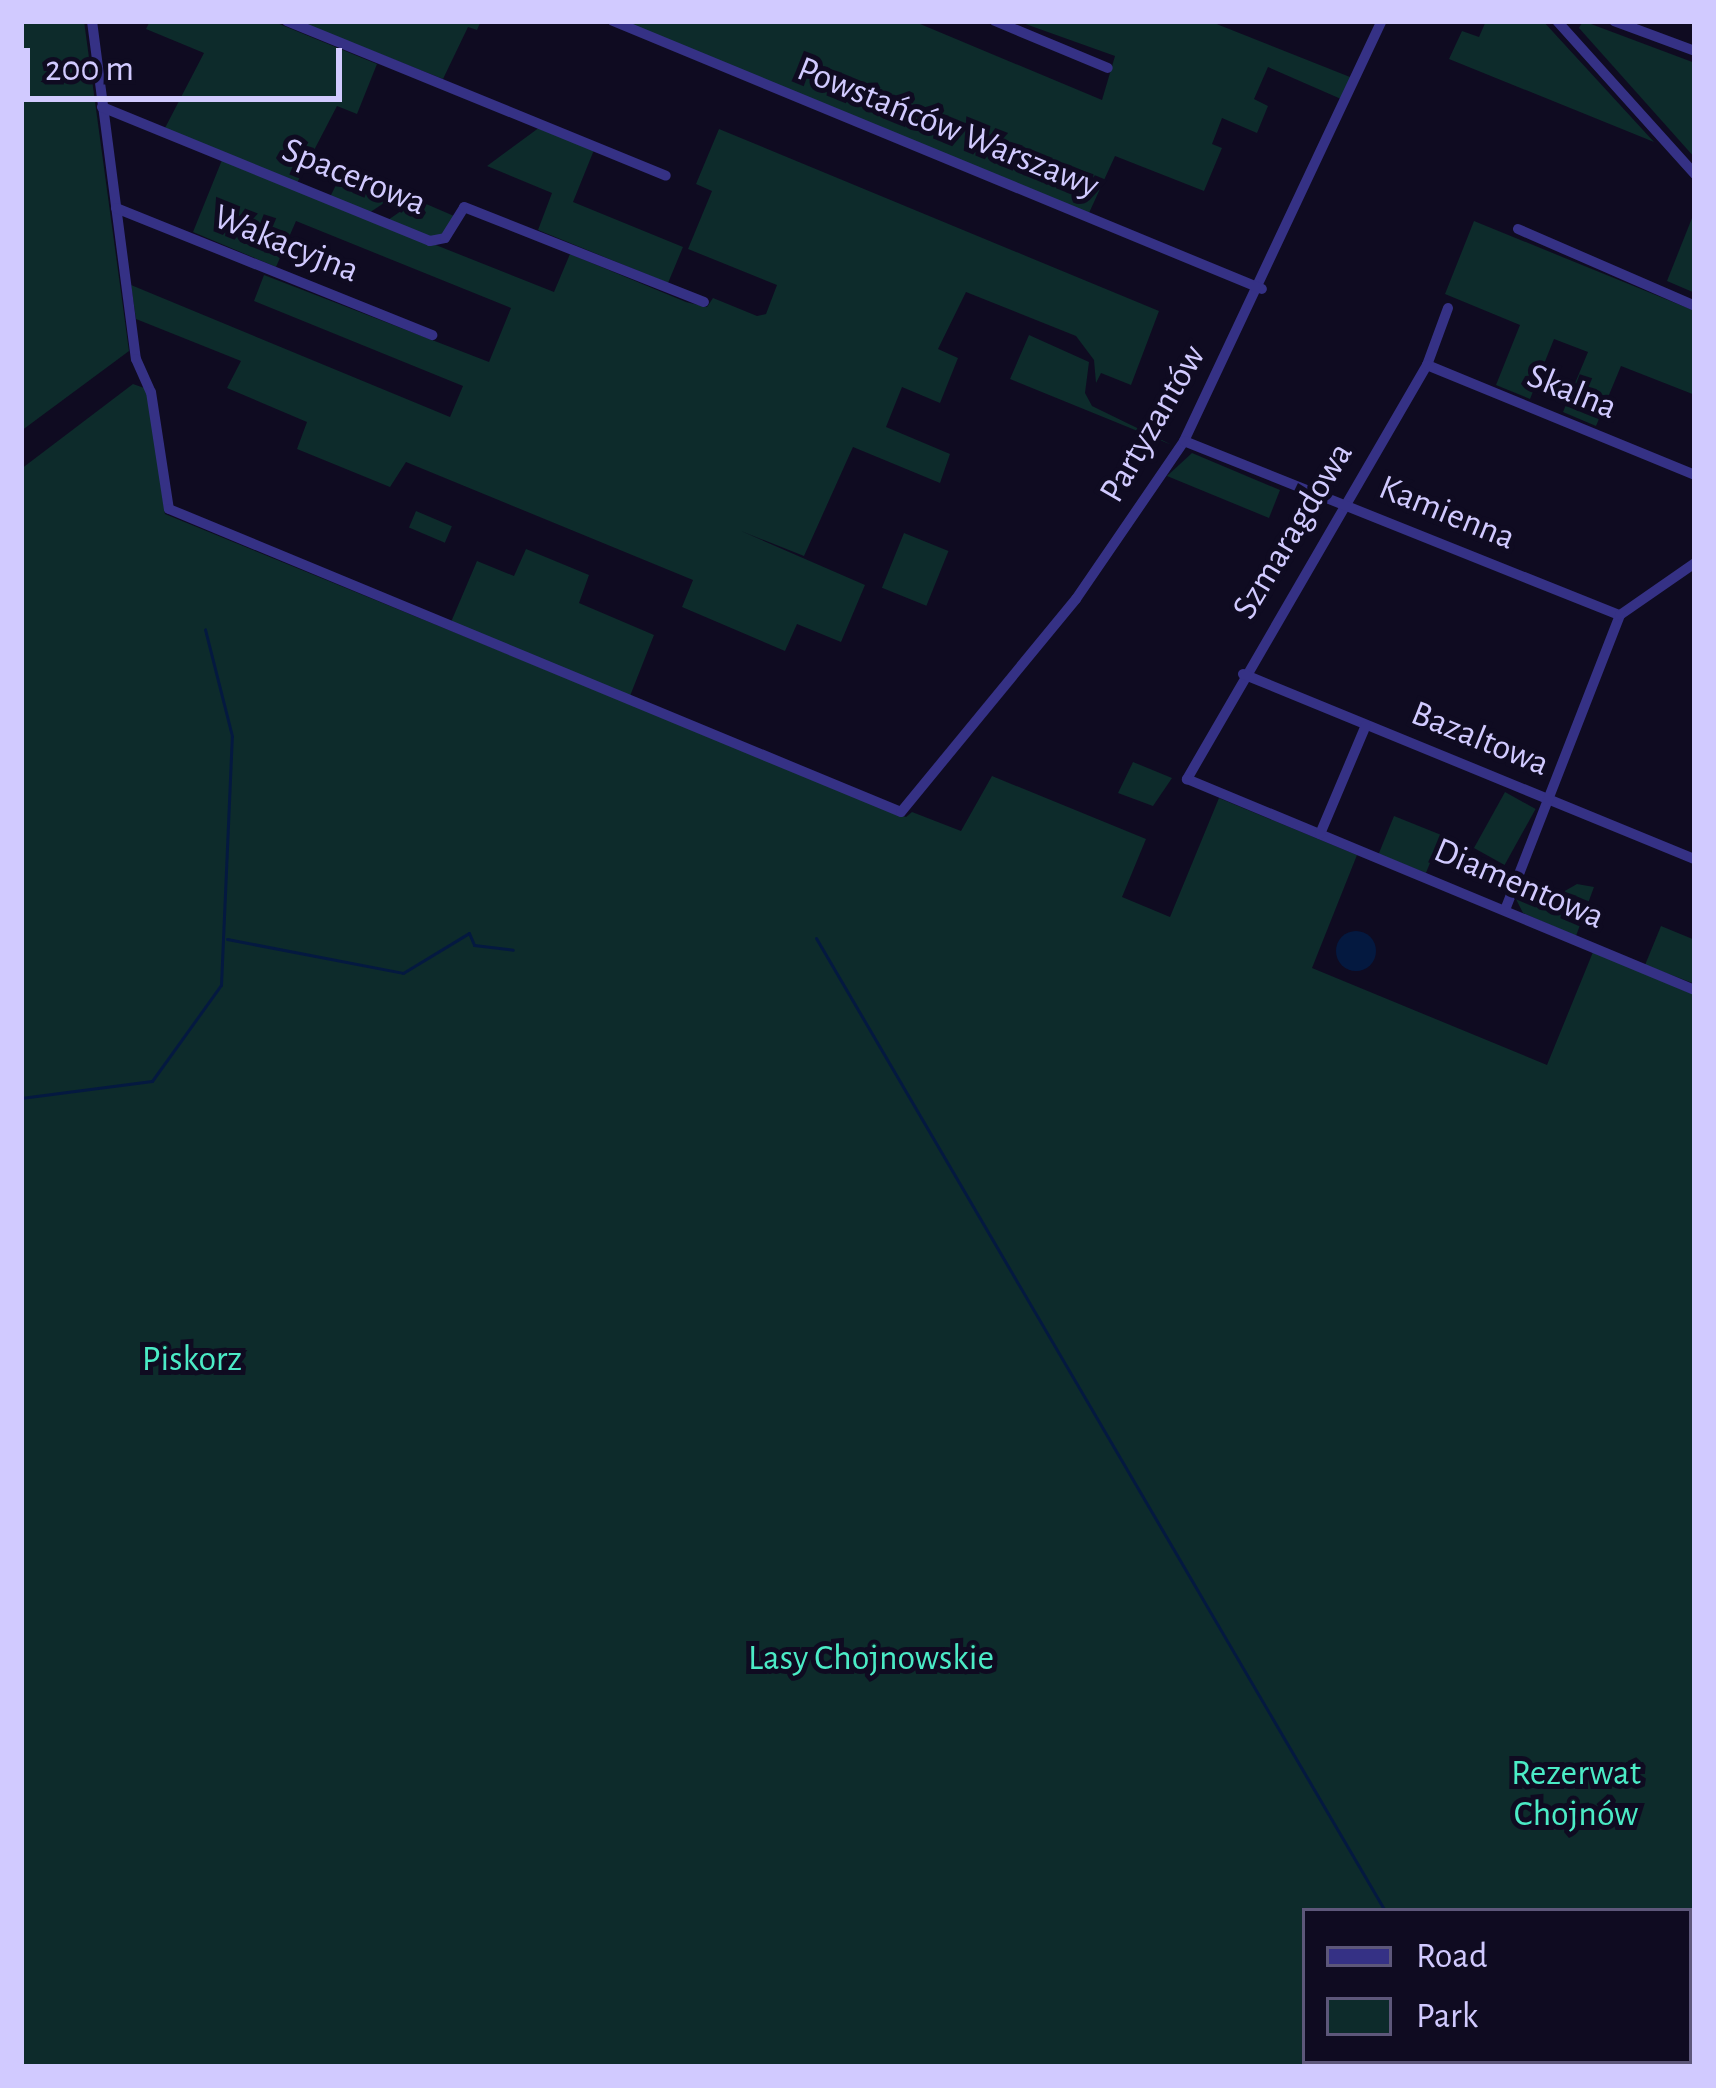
<!DOCTYPE html>
<meta charset="utf-8">
<style>
body{margin:0}
#map{position:relative;width:1716px;height:2088px;overflow:hidden;background:#0f0b21;font-family:"Alegreya Sans",sans-serif}
div>[style]{position:absolute}
[style*='--x']{left:calc(var(--x)*1px);top:calc(var(--y)*1px);width:calc(var(--w)*1px);rotate:calc(var(--a)*1deg)}
.green>*{inset:0;background:#0d2b2b;transform-origin:0 0}
.water>*{inset:0;background:#041940}
.round{border-radius:50%}
.stream>*{height:3px;margin:-1.5px;padding:0 1.5px;transform-origin:1.5px;border-radius:1.5px;background:#041940}
.street>*{height:10px;margin:-5px;padding:0 5px;transform-origin:5px;border-radius:5px;background:#353185}
span{translate:-50% -50%;white-space:nowrap;text-align:center;line-height:1.15;-webkit-text-stroke:10px #0f0b21;paint-order:stroke}
.street-label{font-size:36px;color:#d1caff}
.park-label{font-size:36px;color:#4bebc6}
.frame{position:absolute;inset:0;border:24px solid #d1caff;pointer-events:none}
.legend{position:absolute;left:1302px;top:1908px;width:390px;height:156px;box-sizing:border-box;background:#0f0b21;border:3px solid #5d577a;margin:0;padding:15px 21px;list-style:none;font-size:36px;color:#d1caff}
.legend li{display:flex;align-items:center;gap:24px;height:60px}
.legend b{width:60px;border:3px solid #5d577a}
.scale{position:absolute;left:24px;top:48px;width:318px;height:54px;box-sizing:border-box;border:6px solid #d1caff;border-top:0;padding-left:15px;font-size:36px;line-height:42px;white-space:nowrap;color:#d1caff;-webkit-text-stroke:9px #0f0b21;paint-order:stroke}
</style>
<div id="map">
<div class="green">
<div style="clip-path:polygon(21px 21px,84px 21px,129px 351px,21px 431px)"></div>
<div style="clip-path:polygon(150px 21px,272px 21px,377px 64px,357px 114px,337px 106px,297px 183px,165px 128px,204px 53px,146px 29px)"></div>
<div style="clip-path:polygon(297px 21px,481px 21px,477px 30px,468px 27px,443px 79px)"></div>
<div style="clip-path:polygon(622px 21px,913px 21px,1102px 100px,1115px 56px,1017px 21px,1209px 21px,1350px 77px,1341px 99px,1268px 67px,1254px 99px,1268px 106px,1257px 133px,1222px 118px,1212px 144px,1222px 148px,1204px 191px,1115px 156px,1089px 213px)"></div>
<div style="clip-path:polygon(1486px 21px,1543px 21px,1654px 142px,1449px 59px,1462px 31px,1479px 37px)"></div>
<div style="clip-path:polygon(1583px 21px,1695px 63px,1695px 158px,1579px 28px)"></div>
<div style="clip-path:polygon(540px 127px,594px 150px,573px 202px,683px 247px,668px 283px,538px 230px,552px 193px,487px 166px)"></div>
<div style="clip-path:polygon(719px 129px,1159px 311px,1131px 385px,1101px 373px,1096px 383px,1094px 360px,1076px 336px,966px 292px,938px 349px,958px 358px,940px 403px,902px 387px,886px 427px,950px 454px,940px 483px,853px 447px,804px 556px,741px 531px,865px 585px,841px 642px,797px 624px,785px 651px,682px 607px,693px 580px,406px 462px,390px 487px,297px 449px,307px 422px,227px 388px,241px 361px,136px 319px,131px 285px,450px 417px,463px 386px,254px 301px,264px 275px,489px 362px,511px 308px,296px 221px,276px 267px,193px 232px,222px 160px,554px 292px,570px 254px,686px 302px,707px 307px,713px 298px,757px 316px,766px 314px,777px 285px,688px 249px,712px 191px,696px 184px)"></div>
<div style="clip-path:polygon(343px 171px,399px 193px,369px 213px,330px 197px)"></div>
<div style="clip-path:polygon(417px 200px,454px 216px,444px 235px,433px 238px,388px 220px)"></div>
<div style="clip-path:polygon(1692px 218px,1695px 219px,1695px 293px,1667px 281px)"></div>
<div style="clip-path:polygon(1474px 221px,1695px 311px,1695px 395px,1621px 366px,1596px 426px,1563px 412px,1588px 352px,1554px 339px,1530px 399px,1496px 385px,1520px 325px,1445px 294px)"></div>
<div style="clip-path:polygon(1029px 335px,1089px 362px,1085px 393px,1092px 406px,1172px 445px,1010px 379px)"></div>
<div style="clip-path:polygon(evenodd,133px 384px,147px 389px,165px 514px,906px 817px,912px 812px,961px 831px,992px 776px,1146px 839px,1122px 897px,1170px 917px,1219px 798px,1357px 855px,1312px 968px,1547px 1065px,1593px 952px,1695px 995px,1695px 2067px,21px 2067px,21px 469px,133px 384px,1305px 1911px,1689px 1911px,1689px 2061px,1305px 2061px,1305px 1911px)"></div>
<div style="clip-path:polygon(1192px 453px,1280px 490px,1269px 518px,1167px 476px)"></div>
<div style="left:416px;top:511px;width:39px;height:18px;rotate:23deg"></div>
<div style="left:904px;top:533px;width:48px;height:59px;rotate:22deg"></div>
<div style="clip-path:polygon(526px 549px,589px 575px,579px 603px,654px 635px,630px 696px,451px 622px,477px 561px,514px 576px)"></div>
<div style="clip-path:polygon(1133px 762px,1172px 778px,1153px 806px,1118px 793px)"></div>
<div style="left:1505px;top:792px;width:35px;height:64px;rotate:29deg"></div>
<div style="left:1394px;top:816px;width:51px;height:41px;rotate:22deg"></div>
<div style="clip-path:polygon(1577px 884px,1594px 887px,1576px 936px,1523px 913px,1516px 899px,1521px 889px,1549px 900px)"></div>
<div style="clip-path:polygon(1661px 926px,1695px 940px,1695px 984px,1645px 965px)"></div>
</div>
<div class="water">
<div class="round" style="left:1336px;top:931px;width:40px;height:40px"></div>
</div>
<div class="stream">
<div style="--x:816;--y:938;--w:1127;--a:59.68"></div>
<div style="--x:227;--y:939;--w:179;--a:10.9"></div>
<div style="--x:403;--y:973;--w:77;--a:-31.2"></div>
<div style="--x:469;--y:933;--w:13;--a:67"></div>
<div style="--x:474;--y:945;--w:39;--a:7"></div>
<div style="--x:21;--y:1098;--w:132;--a:-7.4"></div>
<div style="--x:152;--y:1081;--w:118;--a:-54.3"></div>
<div style="--x:221;--y:985;--w:249;--a:-87.5"></div>
<div style="--x:232;--y:736;--w:110;--a:-104.2"></div>
<div style="--x:1474;--y:2061;--w:7;--a:56"></div>
</div>
<div class="street">
<div style="--x:92;--y:21;--w:341;--a:82.6"></div>
<div style="--x:136;--y:359;--w:36;--a:66"></div>
<div style="--x:151;--y:392;--w:118;--a:81.3"></div>
<div style="--x:169;--y:509;--w:792;--a:22.49"></div>
<div style="--x:901;--y:812;--w:276;--a:-50.6"></div>
<div style="--x:1076;--y:599;--w:191;--a:-55.6"></div>
<div style="--x:1184;--y:441;--w:464;--a:-64.8"></div>
<div style="--x:287;--y:21;--w:409;--a:22.2"></div>
<div style="--x:613;--y:21;--w:702;--a:22.44"></div>
<div style="--x:995;--y:21;--w:122;--a:22.6"></div>
<div style="--x:1557;--y:21;--w:206;--a:48"></div>
<div style="--x:1614;--y:21;--w:86;--a:20.3"></div>
<div style="--x:102;--y:107;--w:354;--a:22.2"></div>
<div style="--x:430;--y:241;--w:15;--a:-11"></div>
<div style="--x:445;--y:238;--w:36;--a:-58"></div>
<div style="--x:464;--y:207;--w:258;--a:21.6"></div>
<div style="--x:116;--y:208;--w:341;--a:21.9"></div>
<div style="--x:1518;--y:229;--w:193;--a:23.5"></div>
<div style="--x:1448;--y:308;--w:61;--a:110.2"></div>
<div style="--x:1427;--y:365;--w:479;--a:120.1"></div>
<div style="--x:1187;--y:779;--w:550;--a:22.56"></div>
<div style="--x:1427;--y:365;--w:290;--a:22.3"></div>
<div style="--x:1184;--y:441;--w:469;--a:21.8"></div>
<div style="--x:1243;--y:674;--w:488;--a:22.3"></div>
<div style="--x:1320;--y:834;--w:118;--a:-67.1"></div>
<div style="--x:1505;--y:910;--w:317;--a:-68.7"></div>
<div style="--x:1620;--y:615;--w:91;--a:-34.7"></div>
</div>
<div class="street-label">
<span style="left:948px;top:128px;rotate:22deg">Powstańców Warszawy</span>
<span style="left:354px;top:177px;rotate:22deg">Spacerowa</span>
<span style="left:286px;top:244px;rotate:22deg">Wakacyjna</span>
<span style="left:1572px;top:392px;rotate:22deg">Skalna</span>
<span style="left:1153px;top:424px;rotate:-60deg">Partyzantów</span>
<span style="left:1447px;top:513px;rotate:22deg">Kamienna</span>
<span style="left:1293px;top:531px;rotate:-59deg">Szmaragdowa</span>
<span style="left:1480px;top:739px;rotate:22deg">Bazaltowa</span>
<span style="left:1519px;top:884px;rotate:23deg">Diamentowa</span>
</div>
<div class="park-label">
<span style="left:192px;top:1360px">Piskorz</span>
<span style="left:871px;top:1659px">Lasy Chojnowskie</span>
<span style="left:1576px;top:1794px">Rezerwat<br>Chojnów</span>
</div>
<div class="frame"></div>
<ul class="legend">
<li><b style="height:15px;background:#353185"></b>Road</li>
<li><b style="height:33px;background:#0d2b2b"></b>Park</li>
</ul>
<div class="scale">200 m</div>
</div>
